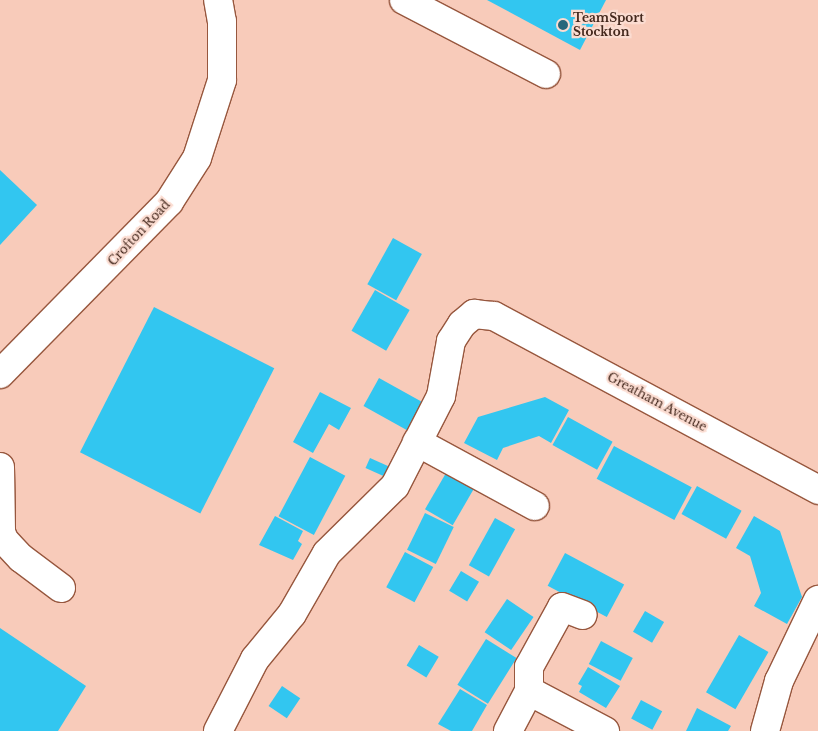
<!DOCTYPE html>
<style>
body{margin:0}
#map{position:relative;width:818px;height:731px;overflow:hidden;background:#f8cbba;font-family:"Libre Baskerville",serif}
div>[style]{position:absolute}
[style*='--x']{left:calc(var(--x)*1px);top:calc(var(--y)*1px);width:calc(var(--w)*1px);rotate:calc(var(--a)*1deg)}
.building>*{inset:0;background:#32c6f0;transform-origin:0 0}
.roads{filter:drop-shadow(1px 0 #97573e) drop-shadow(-1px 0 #97573e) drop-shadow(0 1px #97573e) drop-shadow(0 -1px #97573e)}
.minor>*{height:28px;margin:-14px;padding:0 14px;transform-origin:14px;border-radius:14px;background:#fff}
.dots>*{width:14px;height:14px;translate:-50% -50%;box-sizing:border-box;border:2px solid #fbdcd1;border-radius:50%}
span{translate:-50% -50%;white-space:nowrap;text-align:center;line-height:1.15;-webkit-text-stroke:4.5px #fbdcd1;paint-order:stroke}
.poi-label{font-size:12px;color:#44281d;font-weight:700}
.left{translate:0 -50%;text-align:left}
.street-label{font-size:12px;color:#44281d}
</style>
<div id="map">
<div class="building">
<div style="clip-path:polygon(487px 0,606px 0,580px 50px)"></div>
<div style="clip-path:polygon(0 170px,37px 205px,0 245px)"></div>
<div style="left:393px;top:238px;width:33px;height:53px;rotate:29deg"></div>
<div style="left:375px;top:290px;width:40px;height:47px;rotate:30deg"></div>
<div style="left:154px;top:307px;width:135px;height:163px;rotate:27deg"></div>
<div style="left:379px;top:378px;width:53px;height:32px;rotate:29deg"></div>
<div style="clip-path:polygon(320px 392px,351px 408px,339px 430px,329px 424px,313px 453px,293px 442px)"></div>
<div style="clip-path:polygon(545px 397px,569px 410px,551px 443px,539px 436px,503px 448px,497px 460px,464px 443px,478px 417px)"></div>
<div style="left:568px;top:417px;width:51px;height:32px;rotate:29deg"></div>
<div style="left:614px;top:446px;width:88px;height:37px;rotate:28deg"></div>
<div style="left:310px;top:457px;width:40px;height:67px;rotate:28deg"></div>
<div style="left:370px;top:458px;width:22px;height:11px;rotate:24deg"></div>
<div style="left:446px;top:473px;width:32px;height:42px;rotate:30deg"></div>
<div style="left:697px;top:486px;width:51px;height:32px;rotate:29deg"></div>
<div style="left:425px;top:513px;width:32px;height:41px;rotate:26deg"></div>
<div style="clip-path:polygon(275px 516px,303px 531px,298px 541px,302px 544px,293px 560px,259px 545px)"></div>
<div style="clip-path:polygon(754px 516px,780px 531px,802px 597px,787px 624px,754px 606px,761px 593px,750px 556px,736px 548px)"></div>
<div style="left:495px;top:518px;width:23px;height:54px;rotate:29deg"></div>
<div style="left:405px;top:552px;width:32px;height:40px;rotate:28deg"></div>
<div style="left:565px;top:553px;width:67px;height:37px;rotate:28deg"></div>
<div style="left:461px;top:571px;width:21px;height:23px;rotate:31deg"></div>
<div style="left:507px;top:599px;width:32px;height:40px;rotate:34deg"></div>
<div style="left:645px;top:611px;width:22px;height:24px;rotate:30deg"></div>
<div style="clip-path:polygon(0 628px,86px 686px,58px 731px,0 731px)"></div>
<div style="left:739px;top:635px;width:34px;height:66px;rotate:30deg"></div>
<div style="left:486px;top:639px;width:36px;height:54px;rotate:32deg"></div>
<div style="left:601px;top:641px;width:36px;height:26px;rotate:28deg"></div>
<div style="left:419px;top:645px;width:23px;height:24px;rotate:31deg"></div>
<div style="clip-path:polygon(588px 667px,620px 686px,606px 708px,579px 692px,582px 686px,578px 684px)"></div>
<div style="left:282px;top:686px;width:22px;height:24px;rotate:34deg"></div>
<div style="clip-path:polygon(460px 689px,487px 705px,472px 731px,451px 731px,438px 724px)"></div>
<div style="left:641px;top:700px;width:24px;height:21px;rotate:28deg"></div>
<div style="clip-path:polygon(697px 708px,731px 726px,728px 731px,686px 731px)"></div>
</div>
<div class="roads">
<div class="minor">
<div style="--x:404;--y:0;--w:160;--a:27.5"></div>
<div style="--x:0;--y:374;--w:241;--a:-45.5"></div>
<div style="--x:169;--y:202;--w:52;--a:-57.5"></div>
<div style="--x:197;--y:158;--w:82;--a:-72.2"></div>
<div style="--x:222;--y:80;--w:58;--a:-90"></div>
<div style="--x:222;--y:22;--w:22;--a:-100"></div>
<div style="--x:417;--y:442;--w:134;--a:28.5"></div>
<div style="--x:0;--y:467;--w:65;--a:89.1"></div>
<div style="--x:1;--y:532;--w:9;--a:69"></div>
<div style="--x:4;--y:540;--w:25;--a:47"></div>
<div style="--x:21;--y:558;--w:50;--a:36.9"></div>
<div style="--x:529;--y:691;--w:86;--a:27.8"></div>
<div style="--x:218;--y:731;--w:81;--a:-62.8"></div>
<div style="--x:255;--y:659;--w:58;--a:-50.6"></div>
<div style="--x:292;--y:614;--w:70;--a:-60.2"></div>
<div style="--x:327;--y:553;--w:95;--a:-44.6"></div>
<div style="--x:395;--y:486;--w:101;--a:-62.9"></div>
<div style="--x:441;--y:396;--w:56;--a:-79.7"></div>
<div style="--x:451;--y:341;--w:20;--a:-57"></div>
<div style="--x:462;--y:324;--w:16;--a:-40"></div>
<div style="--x:474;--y:314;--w:20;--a:6"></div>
<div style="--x:494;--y:316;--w:368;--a:28.2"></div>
<div style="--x:508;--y:731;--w:45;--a:-62.3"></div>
<div style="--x:529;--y:691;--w:24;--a:-90"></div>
<div style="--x:529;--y:667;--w:68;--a:-61.2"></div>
<div style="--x:562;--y:607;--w:22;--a:21"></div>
<div style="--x:765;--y:731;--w:52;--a:-74.4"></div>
<div style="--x:779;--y:681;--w:90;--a:-64.3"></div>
</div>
</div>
<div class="dots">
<div style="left:563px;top:25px;background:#26677b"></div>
</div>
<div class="poi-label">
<span class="left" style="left:573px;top:25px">TeamSport<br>Stockton</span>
</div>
<div class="street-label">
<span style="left:139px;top:233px;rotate:-47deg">Crofton Road</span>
<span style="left:657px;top:402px;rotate:28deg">Greatham Avenue</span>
</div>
</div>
